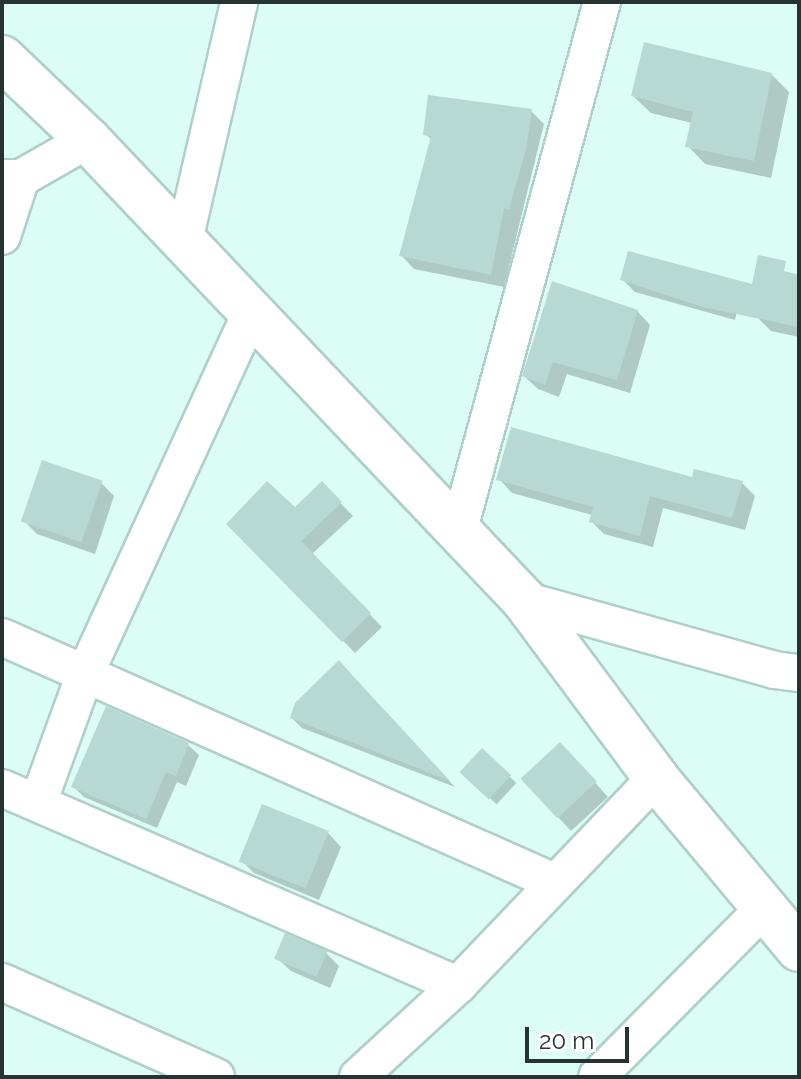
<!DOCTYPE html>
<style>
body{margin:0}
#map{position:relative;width:801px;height:1079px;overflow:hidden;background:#dbfdf6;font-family:Raleway,sans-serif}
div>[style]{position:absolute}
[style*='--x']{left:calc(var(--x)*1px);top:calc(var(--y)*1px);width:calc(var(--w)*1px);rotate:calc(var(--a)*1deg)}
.shadow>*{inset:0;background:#0003;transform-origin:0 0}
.building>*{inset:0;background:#b8d9d3;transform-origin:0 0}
.roads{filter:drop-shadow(2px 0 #afcfc9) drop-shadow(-2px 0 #afcfc9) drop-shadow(0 2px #afcfc9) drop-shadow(0 -2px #afcfc9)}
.street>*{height:36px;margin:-18px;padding:0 18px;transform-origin:18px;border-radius:18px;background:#fff}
.secondary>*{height:44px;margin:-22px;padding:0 22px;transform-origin:22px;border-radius:22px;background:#fff}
span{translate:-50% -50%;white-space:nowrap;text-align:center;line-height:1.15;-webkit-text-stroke:6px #fff;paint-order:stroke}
.frame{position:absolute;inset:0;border:4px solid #263331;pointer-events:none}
.scale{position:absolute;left:525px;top:1027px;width:104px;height:36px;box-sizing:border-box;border:4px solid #263331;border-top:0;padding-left:10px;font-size:24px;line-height:28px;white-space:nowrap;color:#263331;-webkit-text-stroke:6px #fff;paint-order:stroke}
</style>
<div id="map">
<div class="shadow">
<div style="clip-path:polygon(771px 74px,789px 92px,771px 178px,705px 164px,688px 146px,692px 123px,651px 113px,633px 96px)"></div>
<div style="clip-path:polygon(531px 111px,544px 124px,504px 287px,414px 269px,401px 255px,432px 140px,425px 134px)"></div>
<div style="clip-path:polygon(799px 277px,799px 337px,771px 331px,757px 317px)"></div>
<div style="clip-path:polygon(623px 280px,741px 293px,735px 320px,635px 292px)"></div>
<div style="clip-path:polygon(637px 311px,650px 325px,630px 393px,567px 374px,559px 397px,538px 389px,524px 376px)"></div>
<div style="clip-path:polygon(499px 479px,742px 483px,755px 496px,745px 530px,663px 508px,653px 547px,604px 534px,591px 521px,592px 515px,512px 493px)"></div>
<div style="clip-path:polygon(101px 483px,114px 496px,95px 554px,37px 534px,24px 521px)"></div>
<div style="clip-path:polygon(322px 484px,353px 516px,312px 554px,382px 627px,355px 653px,229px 524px,295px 509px)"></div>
<div style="clip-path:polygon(349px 673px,455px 787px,302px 728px,292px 718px)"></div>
<div style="clip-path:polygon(188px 745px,199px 755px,186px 786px,177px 782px,157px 828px,84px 797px,73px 786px)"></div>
<div style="left:482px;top:751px;width:47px;height:29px;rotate:43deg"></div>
<div style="clip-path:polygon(573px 758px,608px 797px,571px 831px,558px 817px)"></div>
<div style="clip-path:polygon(328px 833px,341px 847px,319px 900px,254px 873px,241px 860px)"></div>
<div style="clip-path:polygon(326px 953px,339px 966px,330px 988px,291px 971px,277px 958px)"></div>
</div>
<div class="building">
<div style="clip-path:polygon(644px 42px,772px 73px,754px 161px,685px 147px,693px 112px,631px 96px)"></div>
<div style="clip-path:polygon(428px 95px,532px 109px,526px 149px,509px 209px,504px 208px,491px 275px,399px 256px,431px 136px,423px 135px)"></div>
<div style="clip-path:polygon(628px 251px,752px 284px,758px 255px,786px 261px,784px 271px,799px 275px,799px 327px,703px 307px,620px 280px)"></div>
<div style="clip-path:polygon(552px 281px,638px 310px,617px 380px,553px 362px,545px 385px,522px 376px)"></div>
<div style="clip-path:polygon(511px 427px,692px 477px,694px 469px,743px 481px,732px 518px,650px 496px,640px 536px,589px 522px,593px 507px,496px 480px)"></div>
<div style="left:42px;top:460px;width:64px;height:65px;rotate:19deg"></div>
<div style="clip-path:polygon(267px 481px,295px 507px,322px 481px,342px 502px,301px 541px,371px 613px,342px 642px,226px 524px)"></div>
<div style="clip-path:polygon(339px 660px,353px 676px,450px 781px,290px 718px,295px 703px)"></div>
<div style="clip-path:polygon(106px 706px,189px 743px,176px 776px,166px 772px,146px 819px,71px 787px)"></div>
<div style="left:560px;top:742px;width:54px;height:54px;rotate:47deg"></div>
<div style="left:482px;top:748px;width:40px;height:33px;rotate:43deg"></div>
<div style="left:262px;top:804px;width:72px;height:62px;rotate:22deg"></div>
<div style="left:285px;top:933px;width:46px;height:28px;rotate:23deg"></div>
</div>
<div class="roads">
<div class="street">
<div style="--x:2;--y:178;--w:19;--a:0"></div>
<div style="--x:21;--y:178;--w:77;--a:-29.6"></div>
<div style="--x:2;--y:236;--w:61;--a:-71.9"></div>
<div style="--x:184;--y:241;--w:245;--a:-77"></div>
<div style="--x:458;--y:533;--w:550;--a:-74.83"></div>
<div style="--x:524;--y:600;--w:260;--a:15.6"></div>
<div style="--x:774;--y:670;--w:25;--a:7"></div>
<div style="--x:2;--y:637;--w:604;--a:23.93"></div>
<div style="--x:2;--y:788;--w:497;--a:23.4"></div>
<div style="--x:38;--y:803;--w:137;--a:-70"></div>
<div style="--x:85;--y:674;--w:397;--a:-65.3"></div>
<div style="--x:2;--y:982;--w:234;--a:23.9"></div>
<div style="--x:358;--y:1077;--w:136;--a:-42.6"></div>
<div style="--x:458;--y:985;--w:286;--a:-46.3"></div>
<div style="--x:597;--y:1077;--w:238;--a:-45.3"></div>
</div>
<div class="secondary">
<div style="--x:2;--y:58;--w:119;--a:43.6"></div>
<div style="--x:88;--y:140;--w:634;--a:46.53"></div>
<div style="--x:524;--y:600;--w:222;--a:53.4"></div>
<div style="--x:656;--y:778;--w:223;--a:50.1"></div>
</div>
</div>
<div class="frame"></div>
<div class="scale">20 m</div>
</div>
